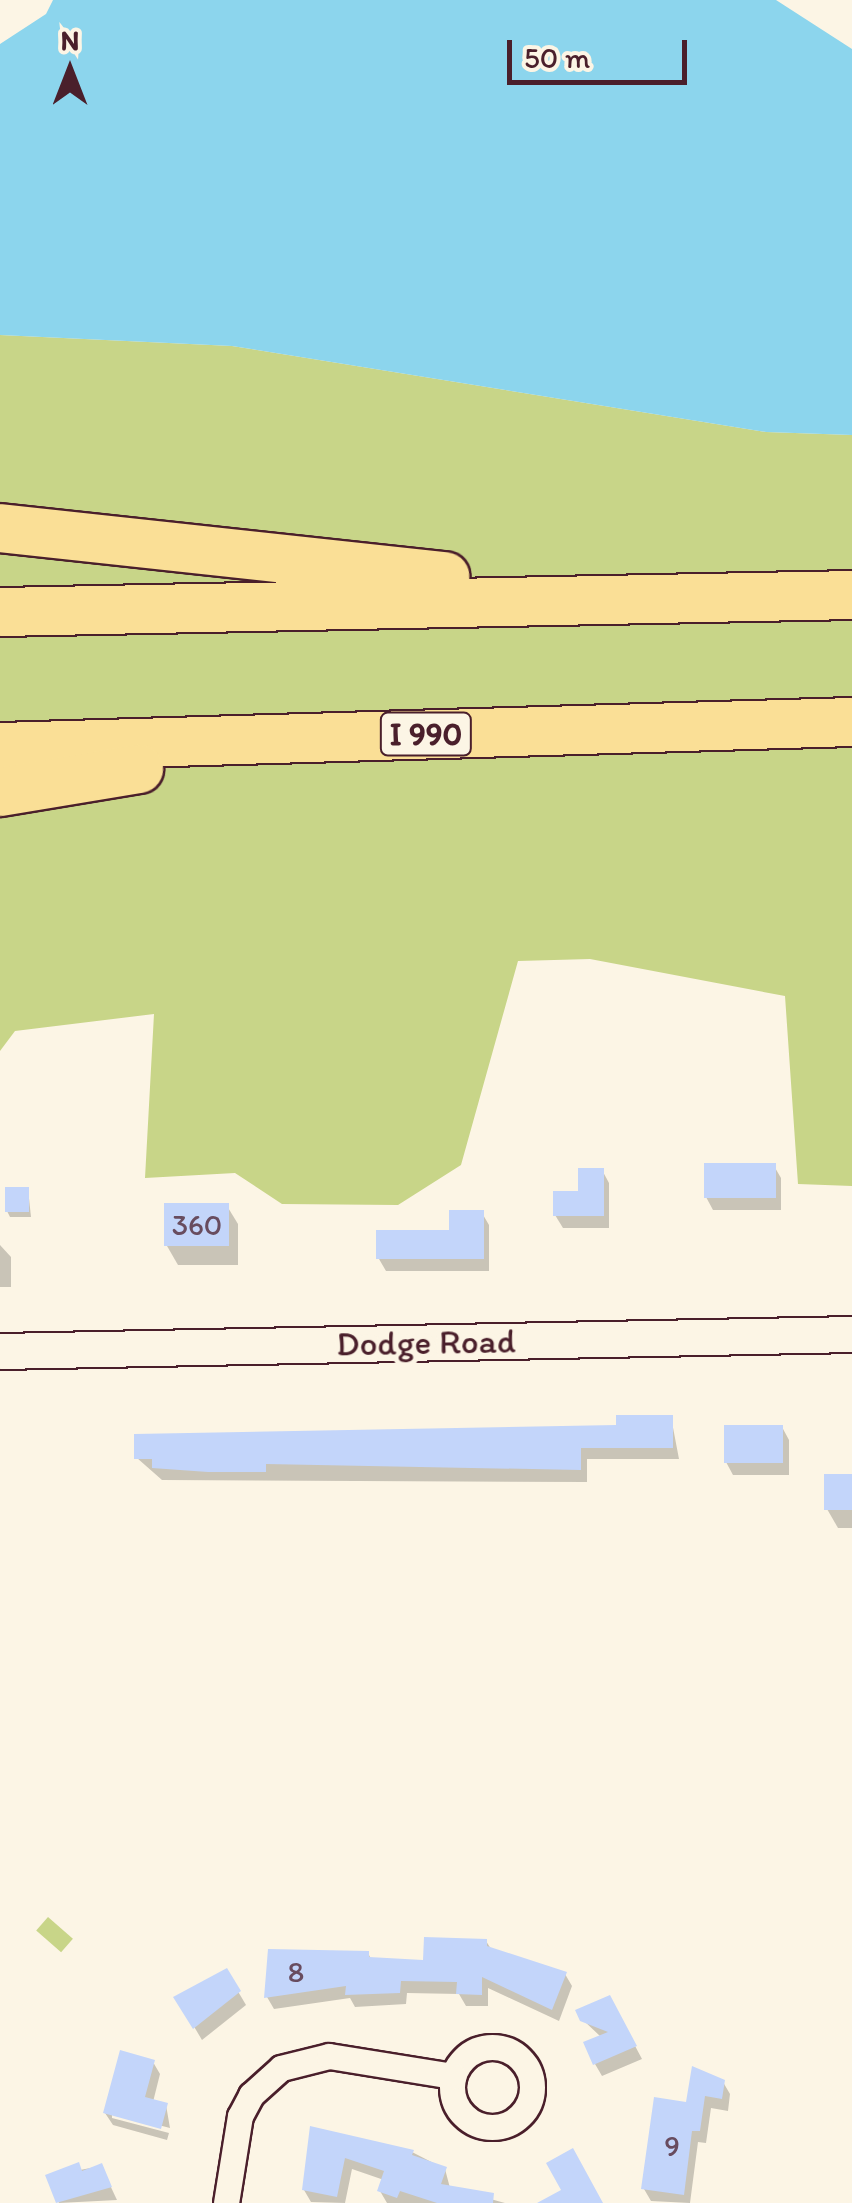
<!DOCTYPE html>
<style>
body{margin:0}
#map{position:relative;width:852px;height:2203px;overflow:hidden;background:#fcf5e5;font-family:Itim,sans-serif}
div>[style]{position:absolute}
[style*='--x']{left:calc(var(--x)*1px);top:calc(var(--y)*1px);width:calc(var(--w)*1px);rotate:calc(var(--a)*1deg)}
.green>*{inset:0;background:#c8d588;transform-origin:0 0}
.water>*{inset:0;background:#8cd5ed}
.shadow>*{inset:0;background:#0003}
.building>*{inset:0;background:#c3d5fa;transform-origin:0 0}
.roads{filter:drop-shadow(2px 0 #4a1f2b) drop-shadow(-2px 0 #4a1f2b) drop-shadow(0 2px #4a1f2b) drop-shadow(0 -2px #4a1f2b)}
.street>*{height:25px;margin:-12.5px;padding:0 12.5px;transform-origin:12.5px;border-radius:12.5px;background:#fcf5e5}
.street>.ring{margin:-12.5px;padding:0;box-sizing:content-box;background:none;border:25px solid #fcf5e5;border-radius:50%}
.secondary>*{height:35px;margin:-17.5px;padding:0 17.5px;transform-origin:17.5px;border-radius:17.5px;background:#fcf5e5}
.highway>*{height:48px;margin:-24px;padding:0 24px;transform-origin:24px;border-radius:24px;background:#fadf96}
span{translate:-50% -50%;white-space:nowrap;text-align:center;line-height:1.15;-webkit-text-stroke:10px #fcf5e5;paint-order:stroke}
.number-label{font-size:30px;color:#684c5f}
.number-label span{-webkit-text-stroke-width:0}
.shield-label span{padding:2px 8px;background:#fcf5e5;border:2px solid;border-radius:8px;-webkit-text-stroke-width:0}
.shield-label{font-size:32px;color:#4a1f2b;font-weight:700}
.street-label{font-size:35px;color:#4a1f2b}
.north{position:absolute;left:20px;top:20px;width:100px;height:100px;-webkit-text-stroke:8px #fcf5e5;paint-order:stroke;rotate:0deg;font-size:28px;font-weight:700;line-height:40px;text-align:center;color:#4a1f2b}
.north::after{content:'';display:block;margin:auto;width:35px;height:45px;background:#4a1f2b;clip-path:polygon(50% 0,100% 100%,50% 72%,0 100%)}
.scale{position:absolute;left:507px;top:40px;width:180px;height:45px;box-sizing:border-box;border:5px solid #4a1f2b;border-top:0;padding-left:12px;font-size:30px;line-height:35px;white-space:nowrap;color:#4a1f2b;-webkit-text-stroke:8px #fcf5e5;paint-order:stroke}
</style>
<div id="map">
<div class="green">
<div style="clip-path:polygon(0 335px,232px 346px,766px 432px,852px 435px,852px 1186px,798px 1184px,785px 996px,590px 959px,518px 961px,461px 1165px,398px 1205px,282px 1204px,235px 1173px,145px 1178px,154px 1014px,15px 1031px,0 1051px)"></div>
<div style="left:48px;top:1917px;width:33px;height:18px;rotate:41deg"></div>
</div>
<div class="water">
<div style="clip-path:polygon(53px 0,776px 0,852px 49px,852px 435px,766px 432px,232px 346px,0 335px,0 44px,46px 14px)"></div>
</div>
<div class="shadow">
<div style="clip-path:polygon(774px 1166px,781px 1178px,781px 1210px,713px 1210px,706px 1197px)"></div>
<div style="clip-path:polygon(602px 1170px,609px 1183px,609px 1228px,563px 1228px,555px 1215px)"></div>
<div style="clip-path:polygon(28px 1189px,31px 1217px,10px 1217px,7px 1211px)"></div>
<div style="clip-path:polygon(227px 1206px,238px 1224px,238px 1265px,178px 1265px,167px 1246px)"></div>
<div style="clip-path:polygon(482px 1213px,489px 1225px,489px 1271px,386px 1271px,379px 1259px,451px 1233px)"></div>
<div style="clip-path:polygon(0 1245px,11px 1257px,11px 1287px,0 1287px)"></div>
<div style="clip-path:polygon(671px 1417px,679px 1459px,587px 1459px,587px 1482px,162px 1480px,137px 1458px,619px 1427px)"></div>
<div style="clip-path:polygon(782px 1427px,789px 1440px,789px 1475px,733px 1475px,726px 1462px)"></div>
<div style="clip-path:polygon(852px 1477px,852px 1528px,838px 1528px,827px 1509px)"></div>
<div style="clip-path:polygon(486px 1941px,491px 1949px,565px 1974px,572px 1986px,559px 2021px,488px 1988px,488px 2006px,466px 2006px,459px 1994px,407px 1993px,406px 2004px,355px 2007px,350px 1998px,274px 2009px,267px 1997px,368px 1953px,371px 1959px,426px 1962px)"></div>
<div style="clip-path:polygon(226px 1971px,246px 2005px,202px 2040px,177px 1998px)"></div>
<div style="clip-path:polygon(616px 2010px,642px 2059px,602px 2076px,595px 2064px,601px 2037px,583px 2020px)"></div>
<div style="clip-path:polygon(153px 2062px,160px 2074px,153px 2102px,166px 2105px,170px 2128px,112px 2113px,112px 2118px,169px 2133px,167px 2140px,113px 2125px,105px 2113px)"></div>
<div style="clip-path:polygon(723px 2082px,730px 2094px,728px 2111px,711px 2108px,706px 2143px,698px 2142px,690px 2203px,651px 2201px,644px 2189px,688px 2105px)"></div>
<div style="clip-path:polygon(312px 2129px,412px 2152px,445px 2169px,450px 2188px,505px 2203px,387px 2203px,380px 2191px,384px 2180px,352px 2169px,345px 2203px,311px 2202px,304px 2190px)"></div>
<div style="clip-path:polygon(101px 2166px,117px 2200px,59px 2203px,48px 2176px)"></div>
</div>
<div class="building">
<div style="left:704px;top:1163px;width:72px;height:35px"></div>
<div style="clip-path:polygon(578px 1168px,604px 1168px,604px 1216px,553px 1216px,553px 1191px,578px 1191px)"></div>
<div style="left:5px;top:1187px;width:24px;height:25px"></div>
<div style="left:164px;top:1203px;width:65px;height:43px"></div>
<div style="clip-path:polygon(449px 1210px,484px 1210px,484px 1259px,376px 1259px,376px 1230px,449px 1230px)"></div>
<div style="clip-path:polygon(616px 1415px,673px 1415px,673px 1448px,581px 1448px,581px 1470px,266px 1464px,266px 1472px,208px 1472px,152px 1468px,152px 1459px,134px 1459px,134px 1434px,616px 1425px)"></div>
<div style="left:724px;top:1425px;width:59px;height:38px"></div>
<div style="left:824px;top:1474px;width:28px;height:36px"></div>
<div style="clip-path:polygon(424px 1937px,487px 1939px,487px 1946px,567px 1972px,552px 2010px,482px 1977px,482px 1995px,456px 1994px,457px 1982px,401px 1981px,400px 1993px,345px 1995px,346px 1986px,264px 1998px,268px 1949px,369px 1951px,369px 1957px,423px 1960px)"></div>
<div style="clip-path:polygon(227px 1968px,241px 1991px,193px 2029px,173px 1997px)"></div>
<div style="clip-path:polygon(610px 1995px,637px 2046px,593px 2065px,583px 2042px,608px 2032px,580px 2021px,575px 2010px)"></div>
<div style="clip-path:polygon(120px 2050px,155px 2060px,145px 2097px,168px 2103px,161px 2129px,103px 2113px)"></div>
<div style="clip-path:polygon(692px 2066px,725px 2080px,722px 2099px,705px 2096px,700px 2131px,692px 2131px,684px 2195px,641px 2189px,654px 2097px,686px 2102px)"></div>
<div style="clip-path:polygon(310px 2126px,414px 2150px,412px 2155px,447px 2167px,441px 2184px,494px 2193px,493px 2203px,437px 2203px,400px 2191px,397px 2198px,377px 2191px,384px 2171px,345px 2158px,337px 2197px,302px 2190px)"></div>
<div style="clip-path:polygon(573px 2148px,603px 2203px,537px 2203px,561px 2190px,546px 2163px)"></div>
<div style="clip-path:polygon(79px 2162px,82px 2171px,102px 2163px,112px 2187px,56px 2203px,45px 2175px)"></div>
</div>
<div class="roads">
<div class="street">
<div class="ring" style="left:452px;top:2047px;width:55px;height:55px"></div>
<div style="--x:226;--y:2203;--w:88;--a:-80.9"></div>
<div style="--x:240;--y:2116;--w:24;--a:-62"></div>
<div style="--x:251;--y:2095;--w:40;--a:-42"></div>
<div style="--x:281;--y:2068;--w:49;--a:-14"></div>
<div style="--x:329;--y:2056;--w:126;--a:9.2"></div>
</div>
<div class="secondary">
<div style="--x:0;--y:1351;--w:852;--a:-1.14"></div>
</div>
<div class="highway">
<div style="--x:0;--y:528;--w:448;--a:6.2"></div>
<div style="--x:0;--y:612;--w:852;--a:-1.14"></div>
<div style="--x:0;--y:747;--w:852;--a:-1.68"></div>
<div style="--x:0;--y:792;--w:141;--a:-9.4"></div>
</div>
</div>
<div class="number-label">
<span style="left:197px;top:1225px">360</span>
<span style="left:296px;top:1972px">8</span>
<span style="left:672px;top:2146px">9</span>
</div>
<div class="shield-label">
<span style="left:426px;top:734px">I 990</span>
</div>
<div class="street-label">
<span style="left:426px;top:1342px;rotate:-1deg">Dodge Road</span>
</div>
<div class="north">N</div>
<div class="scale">50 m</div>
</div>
